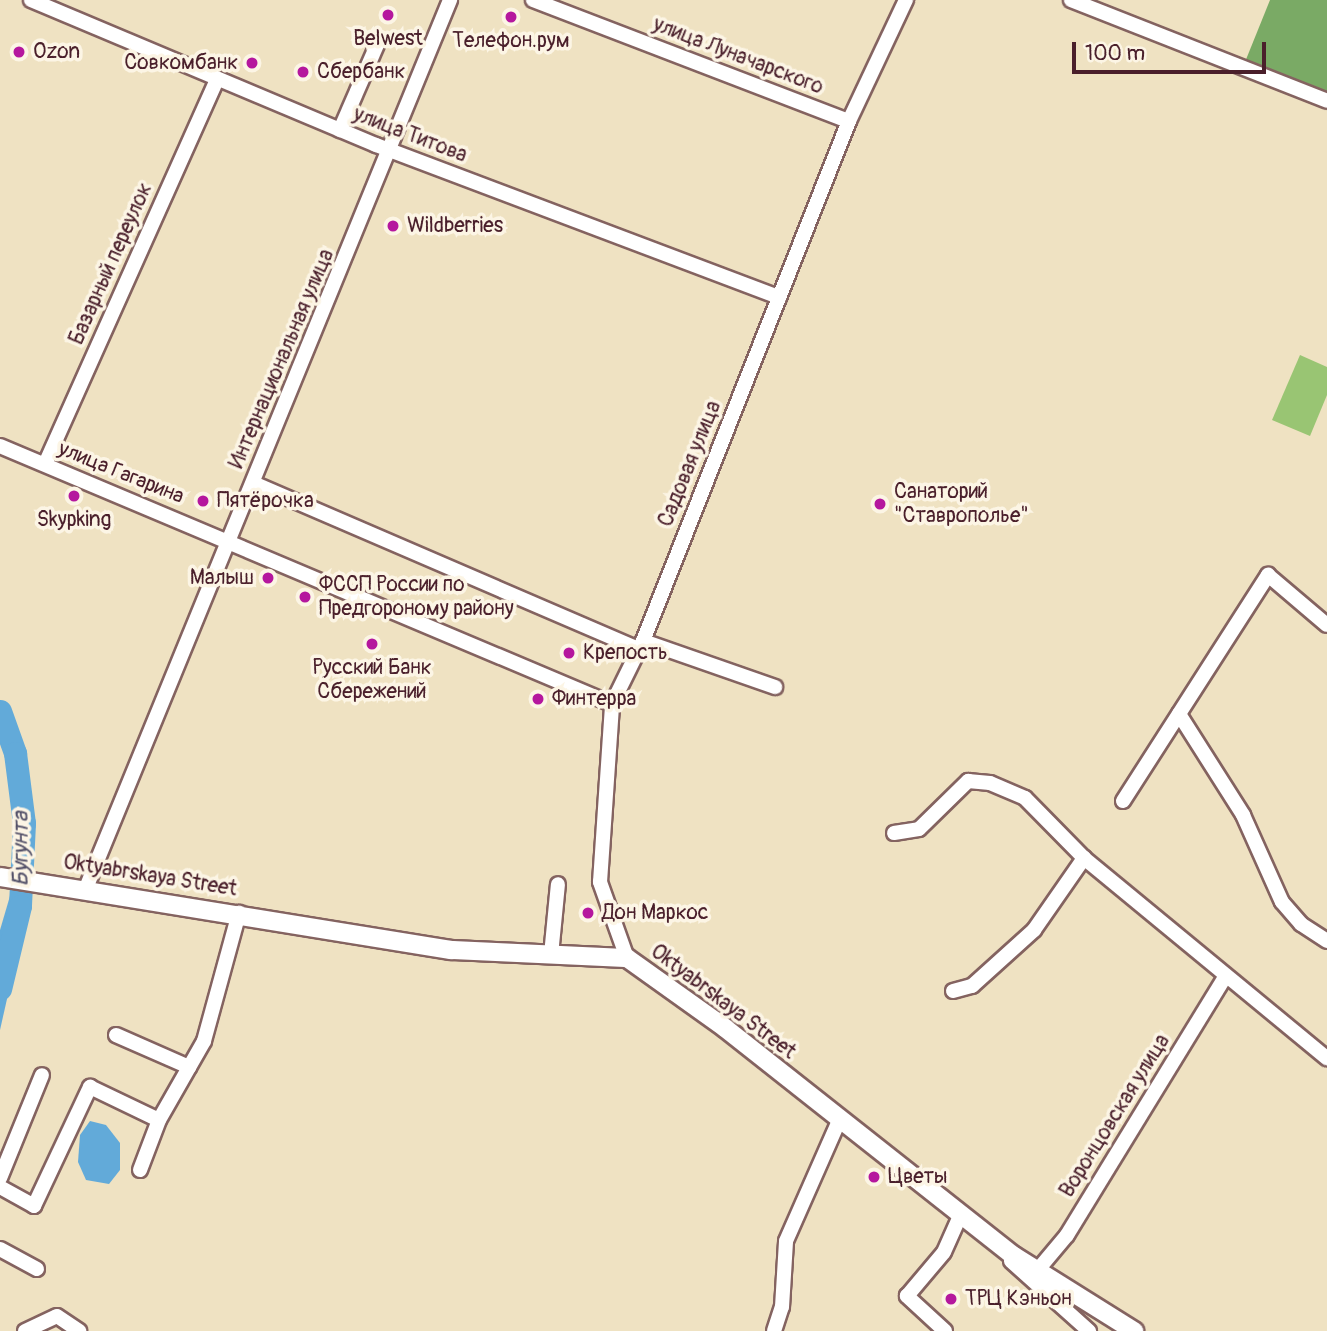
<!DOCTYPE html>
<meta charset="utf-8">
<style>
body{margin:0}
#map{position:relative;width:1327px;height:1331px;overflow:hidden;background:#efe2c2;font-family:Pangolin,sans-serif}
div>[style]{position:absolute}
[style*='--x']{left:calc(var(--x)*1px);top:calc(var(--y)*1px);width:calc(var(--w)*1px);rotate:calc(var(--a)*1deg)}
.green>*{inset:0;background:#99c573}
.forest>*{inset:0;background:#7aaa65}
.water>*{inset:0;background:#62aad9}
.river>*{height:23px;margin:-11.5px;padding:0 11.5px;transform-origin:11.5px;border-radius:11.5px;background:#62aad9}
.roads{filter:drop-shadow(2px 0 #846360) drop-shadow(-2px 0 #846360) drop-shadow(0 2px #846360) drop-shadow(0 -2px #846360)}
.minor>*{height:14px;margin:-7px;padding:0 7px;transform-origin:7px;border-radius:7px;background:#fff}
.major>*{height:18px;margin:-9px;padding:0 9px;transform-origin:9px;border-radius:9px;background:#fff}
.dots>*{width:19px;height:19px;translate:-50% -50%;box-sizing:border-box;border:4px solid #fcf5e5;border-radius:50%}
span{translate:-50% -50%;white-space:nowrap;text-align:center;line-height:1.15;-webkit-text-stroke:7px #fcf5e5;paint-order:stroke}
.poi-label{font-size:21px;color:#4a1f2b}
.left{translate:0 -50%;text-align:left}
.right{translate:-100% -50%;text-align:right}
.street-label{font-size:21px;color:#4a1f2b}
.water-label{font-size:23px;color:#525068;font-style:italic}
.scale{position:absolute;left:1072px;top:42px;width:194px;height:32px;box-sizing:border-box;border:4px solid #4a1f2b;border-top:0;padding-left:9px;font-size:21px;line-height:24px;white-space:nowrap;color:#4a1f2b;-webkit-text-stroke:5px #fcf5e5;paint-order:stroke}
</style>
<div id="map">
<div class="green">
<div style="clip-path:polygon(1300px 355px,1327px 367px,1327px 395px,1310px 436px,1272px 420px)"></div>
</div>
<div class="forest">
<div style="clip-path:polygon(1270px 0,1327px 0,1327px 92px,1245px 62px)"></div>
</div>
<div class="water">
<div style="clip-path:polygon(10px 896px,30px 897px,0 1030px,0 930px)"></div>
<div style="clip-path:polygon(90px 1121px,106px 1125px,120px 1143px,120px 1170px,109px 1184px,86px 1180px,78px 1162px,80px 1135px)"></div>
</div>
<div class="river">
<div style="--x:0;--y:711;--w:45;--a:70.3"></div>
<div style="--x:15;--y:753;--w:71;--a:82.7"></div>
<div style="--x:24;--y:823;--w:83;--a:92.8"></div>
<div style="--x:20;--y:906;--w:85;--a:103.5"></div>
</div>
<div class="roads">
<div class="minor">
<div style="--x:31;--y:0;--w:374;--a:22.8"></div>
<div style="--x:376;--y:145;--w:431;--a:20.7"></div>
<div style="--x:533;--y:0;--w:338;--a:21"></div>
<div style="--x:1071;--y:0;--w:275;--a:21.5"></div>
<div style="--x:340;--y:130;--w:93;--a:-66.5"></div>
<div style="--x:0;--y:446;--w:664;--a:22.86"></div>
<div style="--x:45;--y:464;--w:419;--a:-65.9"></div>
<div style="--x:253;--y:483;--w:420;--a:23.3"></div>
<div style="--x:643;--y:641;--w:140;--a:19.2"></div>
<div style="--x:1179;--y:714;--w:120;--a:57.6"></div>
<div style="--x:1243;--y:815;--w:95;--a:65.9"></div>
<div style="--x:1282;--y:902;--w:29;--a:49"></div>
<div style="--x:1301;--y:924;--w:31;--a:33"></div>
<div style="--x:1123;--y:801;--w:269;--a:-57.3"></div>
<div style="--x:1268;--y:575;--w:77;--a:40.3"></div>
<div style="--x:894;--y:833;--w:25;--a:-9"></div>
<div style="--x:919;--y:829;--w:69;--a:-44.4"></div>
<div style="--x:968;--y:781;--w:22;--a:5"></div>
<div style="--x:990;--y:783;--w:38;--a:23"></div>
<div style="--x:1025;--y:798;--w:84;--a:45.5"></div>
<div style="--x:1084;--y:858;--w:315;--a:39.5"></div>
<div style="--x:86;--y:888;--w:960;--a:-67.71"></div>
<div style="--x:551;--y:955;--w:71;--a:-84.4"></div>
<div style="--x:627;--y:958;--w:81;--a:-109.6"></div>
<div style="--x:600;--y:882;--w:178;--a:-86.1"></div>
<div style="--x:612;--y:704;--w:70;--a:-63.8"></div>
<div style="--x:643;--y:641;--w:559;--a:-68.39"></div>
<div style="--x:849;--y:121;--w:134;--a:-64.8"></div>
<div style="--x:953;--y:991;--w:20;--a:-15"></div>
<div style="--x:972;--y:986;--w:84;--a:-42.1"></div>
<div style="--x:1034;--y:930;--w:88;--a:-55.2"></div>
<div style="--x:116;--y:1035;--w:80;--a:23.7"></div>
<div style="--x:140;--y:1170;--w:53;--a:-69.2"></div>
<div style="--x:159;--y:1120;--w:91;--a:-60.3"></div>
<div style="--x:204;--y:1041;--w:133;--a:-74.7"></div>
<div style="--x:0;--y:1178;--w:111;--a:-67.8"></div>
<div style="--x:0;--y:1187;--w:39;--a:29"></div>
<div style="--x:34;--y:1206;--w:132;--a:-64.8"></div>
<div style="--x:90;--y:1087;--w:76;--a:25.6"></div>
<div style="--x:0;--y:1249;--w:42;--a:28.4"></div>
<div style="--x:1011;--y:1261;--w:105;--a:41.9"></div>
<div style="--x:1036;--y:1272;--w:48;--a:-50"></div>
<div style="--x:1067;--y:1235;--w:303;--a:-58.5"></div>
<div style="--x:25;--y:1331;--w:35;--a:-25"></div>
<div style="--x:57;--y:1316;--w:27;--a:34"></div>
<div style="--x:774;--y:1331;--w:25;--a:-72"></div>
<div style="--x:782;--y:1307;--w:66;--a:-86.5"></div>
<div style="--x:786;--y:1241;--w:131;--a:-66.2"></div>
<div style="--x:945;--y:1331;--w:52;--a:-137.4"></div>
<div style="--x:907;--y:1296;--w:57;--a:-49.9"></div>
<div style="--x:944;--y:1252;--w:39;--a:-66"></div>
</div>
<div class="major">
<div style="--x:0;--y:877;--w:457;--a:9.2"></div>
<div style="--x:451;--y:950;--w:176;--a:2.6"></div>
<div style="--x:627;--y:958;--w:120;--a:35.5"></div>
<div style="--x:725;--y:1028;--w:368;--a:38.3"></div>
<div style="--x:1014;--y:1256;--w:142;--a:32"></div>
</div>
</div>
<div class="dots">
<div style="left:388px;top:15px;background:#b5179e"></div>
<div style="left:511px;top:17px;background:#b5179e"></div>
<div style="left:19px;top:52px;background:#b5179e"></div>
<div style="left:252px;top:63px;background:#b5179e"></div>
<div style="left:303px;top:72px;background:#b5179e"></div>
<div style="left:393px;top:226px;background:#b5179e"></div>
<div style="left:74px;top:496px;background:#b5179e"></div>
<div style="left:203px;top:501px;background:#b5179e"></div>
<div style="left:880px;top:504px;background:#b5179e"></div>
<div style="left:268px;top:578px;background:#b5179e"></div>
<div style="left:305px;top:597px;background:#b5179e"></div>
<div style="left:372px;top:644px;background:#b5179e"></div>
<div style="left:569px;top:653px;background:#b5179e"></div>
<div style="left:538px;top:699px;background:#b5179e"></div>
<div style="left:588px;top:913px;background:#b5179e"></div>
<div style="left:874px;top:1177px;background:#b5179e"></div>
<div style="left:951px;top:1299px;background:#b5179e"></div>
</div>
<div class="poi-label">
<span style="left:388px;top:39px">Belwest</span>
<span style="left:511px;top:41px">Телефон.рум</span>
<span class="left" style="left:33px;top:52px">Ozon</span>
<span class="right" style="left:238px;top:63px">Совкомбанк</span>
<span class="left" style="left:317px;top:72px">Сбербанк</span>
<span class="left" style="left:407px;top:226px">Wildberries</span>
<span class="left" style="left:894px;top:504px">Санаторий<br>"Ставрополье"</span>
<span class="left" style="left:217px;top:501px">Пятёрочка</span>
<span style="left:74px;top:520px">Skypking</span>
<span class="right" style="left:254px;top:578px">Малыш</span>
<span class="left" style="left:319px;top:597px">ФССП России по<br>Предгороному району</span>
<span class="left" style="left:583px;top:653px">Крепость</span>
<span style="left:372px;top:680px">Русский Банк<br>Сбережений</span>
<span class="left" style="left:552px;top:699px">Финтерра</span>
<span class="left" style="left:602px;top:913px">Дон Маркос</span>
<span class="left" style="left:888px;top:1177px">Цветы</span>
<span class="left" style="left:965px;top:1299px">ТРЦ Кэньон</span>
</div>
<div class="street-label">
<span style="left:738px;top:56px;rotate:21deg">улица Луначарского</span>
<span style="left:410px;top:135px;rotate:21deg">улица Титова</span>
<span style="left:111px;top:264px;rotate:-66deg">Базарный переулок</span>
<span style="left:282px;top:359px;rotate:-67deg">Интернациональная улица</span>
<span style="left:690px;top:464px;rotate:-68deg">Садовая улица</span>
<span style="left:121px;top:473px;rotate:22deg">улица Гагарина</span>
<span style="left:150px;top:876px;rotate:9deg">Oktyabrskaya Street</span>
<span style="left:723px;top:1002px;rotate:37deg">Oktyabrskaya Street</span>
<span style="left:1115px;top:1116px;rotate:-58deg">Воронцовская улица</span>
</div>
<div class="water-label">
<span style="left:21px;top:849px;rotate:-90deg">Бугунта</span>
</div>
<div class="scale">100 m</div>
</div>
